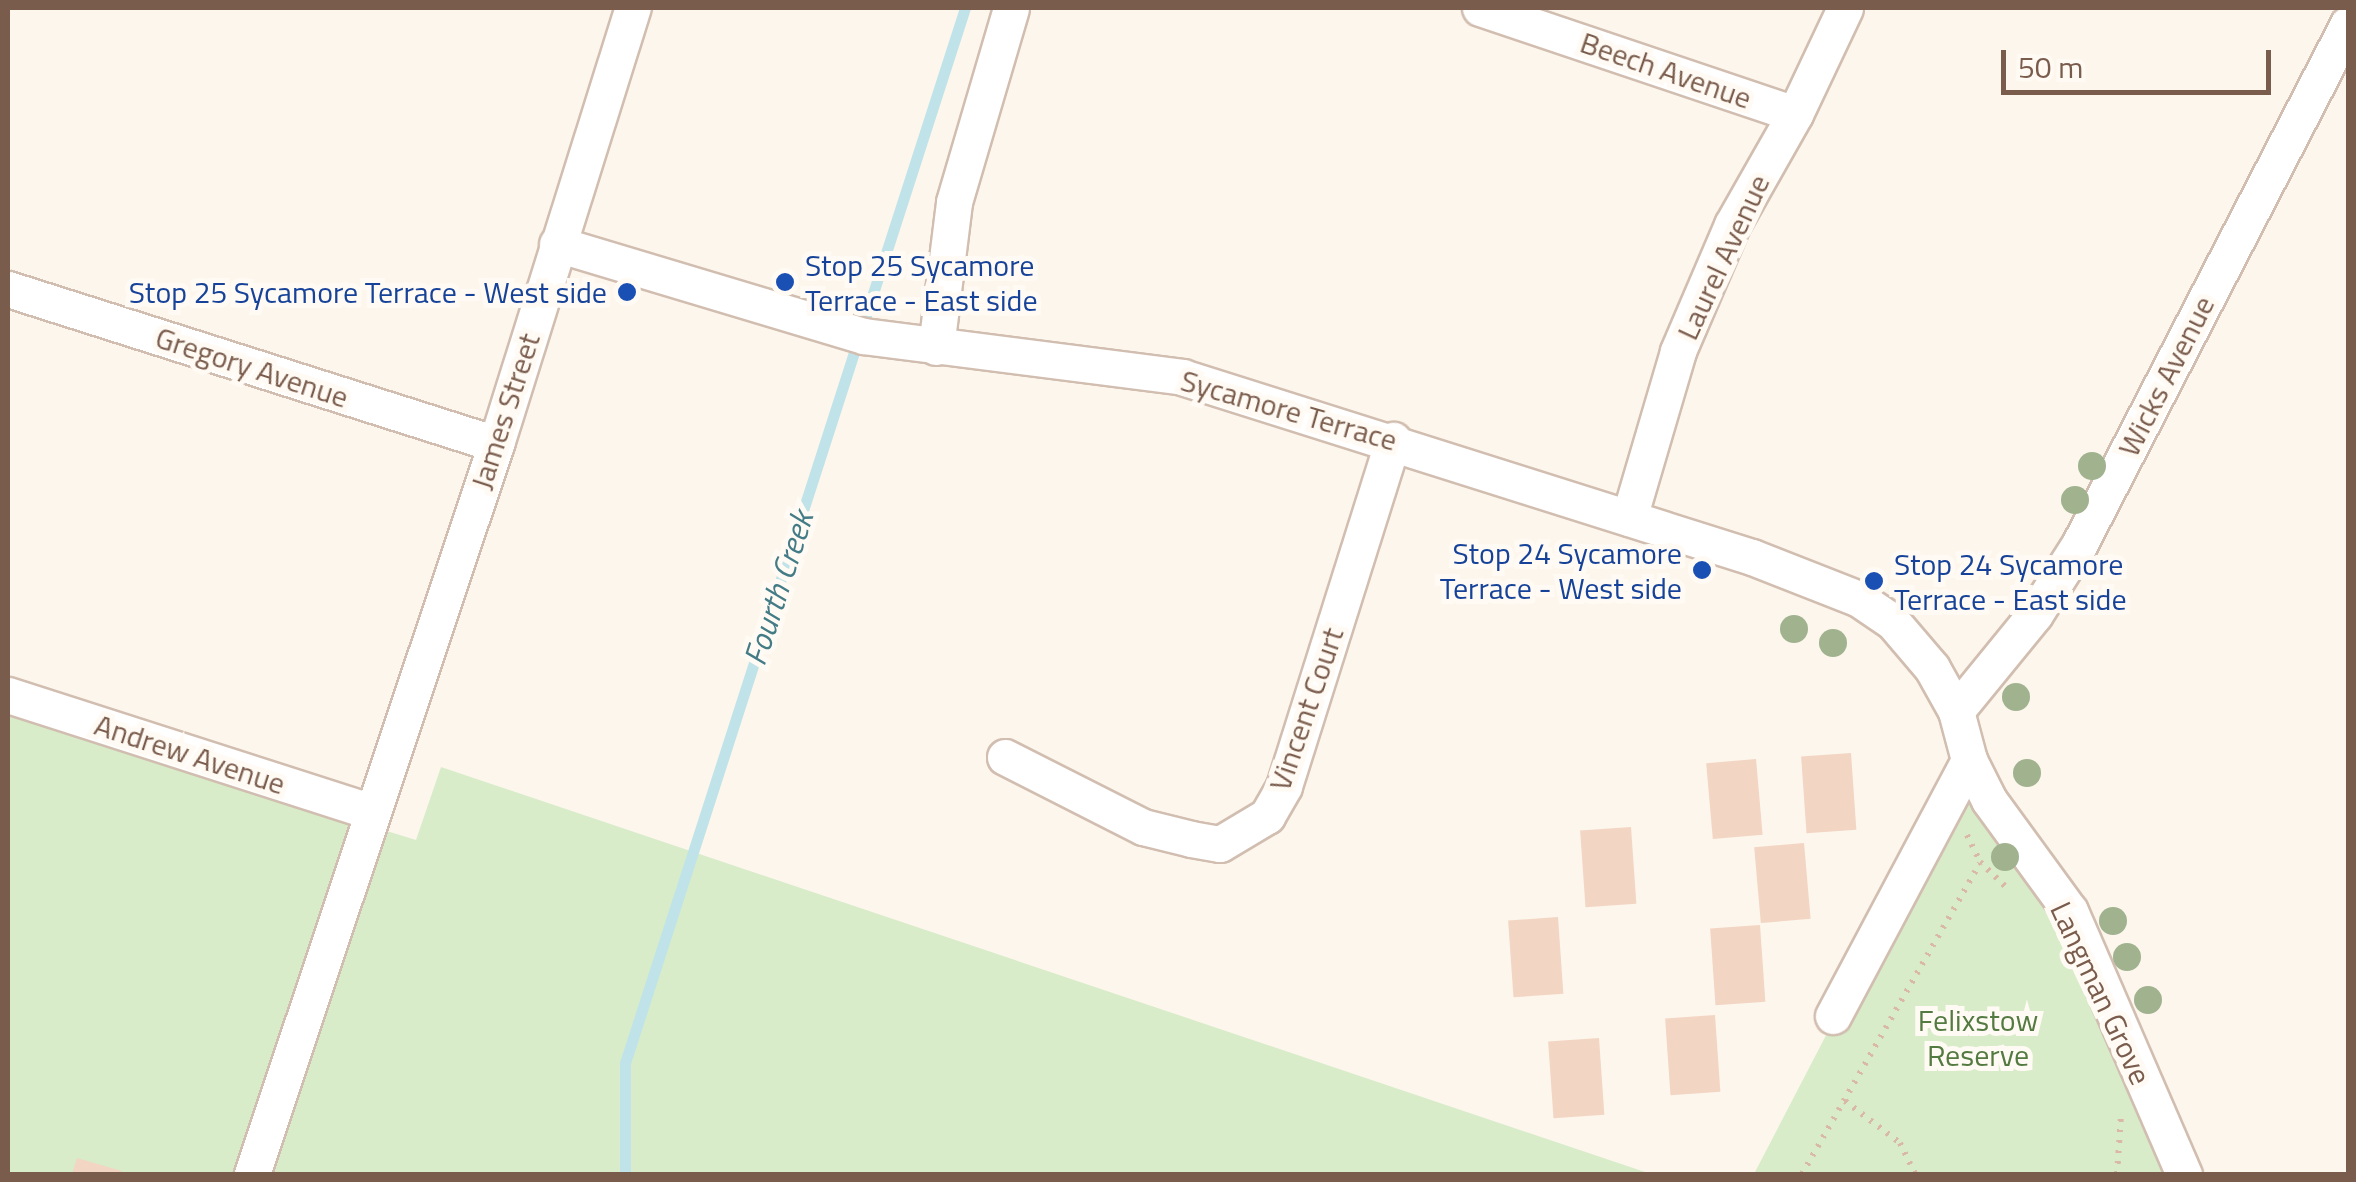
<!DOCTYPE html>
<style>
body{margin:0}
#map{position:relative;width:2356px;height:1182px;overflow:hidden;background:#fdf6ec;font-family:"Titillium Web",sans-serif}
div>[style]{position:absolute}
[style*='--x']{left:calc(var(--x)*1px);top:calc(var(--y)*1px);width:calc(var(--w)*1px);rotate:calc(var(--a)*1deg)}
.green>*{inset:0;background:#d8ecc9}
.stream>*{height:11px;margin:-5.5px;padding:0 5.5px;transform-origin:5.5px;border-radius:5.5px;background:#bfe3e8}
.building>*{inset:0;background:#f3d5c3;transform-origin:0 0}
.path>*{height:6px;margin-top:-3px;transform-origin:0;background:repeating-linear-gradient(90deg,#d9b8a5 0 2.5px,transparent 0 10.5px)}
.roads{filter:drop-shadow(2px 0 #d1beb0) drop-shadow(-2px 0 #d1beb0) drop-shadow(0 2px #d1beb0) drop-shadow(0 -2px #d1beb0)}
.minor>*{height:35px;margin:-17.5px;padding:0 17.5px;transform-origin:17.5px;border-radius:17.5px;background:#fff}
.trees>*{width:28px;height:28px;margin:-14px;border-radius:50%;background:#a0b28e}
.dots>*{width:28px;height:28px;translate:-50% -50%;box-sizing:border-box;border:5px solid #fffaf3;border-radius:50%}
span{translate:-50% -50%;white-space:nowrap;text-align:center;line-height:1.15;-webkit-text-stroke:10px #fffaf3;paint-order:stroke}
.street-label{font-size:30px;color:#7a5c4d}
.transit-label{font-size:30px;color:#164399}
.left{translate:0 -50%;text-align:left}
.right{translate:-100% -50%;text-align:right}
.park-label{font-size:30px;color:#537a41}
.water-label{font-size:32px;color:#437c86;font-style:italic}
.frame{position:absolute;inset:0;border:10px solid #7a5c4d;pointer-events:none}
.scale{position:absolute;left:2001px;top:50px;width:270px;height:45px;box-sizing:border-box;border:5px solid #7a5c4d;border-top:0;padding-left:12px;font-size:30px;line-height:35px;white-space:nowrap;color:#7a5c4d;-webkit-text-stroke:8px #fffaf3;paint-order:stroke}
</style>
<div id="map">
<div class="green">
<div style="clip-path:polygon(8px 714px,416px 840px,441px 767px,1651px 1174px,8px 1174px)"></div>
<div style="clip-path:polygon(1969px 760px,2019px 839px,2191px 1174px,1754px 1174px)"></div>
</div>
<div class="stream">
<div style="--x:625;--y:1174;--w:111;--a:-90"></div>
<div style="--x:625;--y:1063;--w:1108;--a:-72.14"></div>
</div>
<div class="building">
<div style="left:1851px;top:753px;width:77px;height:50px;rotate:86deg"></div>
<div style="left:1756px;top:759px;width:76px;height:50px;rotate:85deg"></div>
<div style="left:1631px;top:827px;width:77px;height:51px;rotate:86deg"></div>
<div style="left:1804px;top:843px;width:76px;height:50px;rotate:85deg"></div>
<div style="left:1558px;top:917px;width:77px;height:50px;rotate:86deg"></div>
<div style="left:1760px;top:925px;width:77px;height:50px;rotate:86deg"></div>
<div style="left:1715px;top:1015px;width:77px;height:50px;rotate:86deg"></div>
<div style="left:1599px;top:1038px;width:77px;height:51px;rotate:86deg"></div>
<div style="clip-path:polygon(77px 1158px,122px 1171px,121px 1174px,72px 1174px)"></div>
</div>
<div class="path">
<div style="--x:1967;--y:835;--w:30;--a:64"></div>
<div style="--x:1980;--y:862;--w:37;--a:44"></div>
<div style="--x:1845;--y:1101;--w:69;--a:37.4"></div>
<div style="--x:1900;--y:1143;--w:34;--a:64"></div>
<div style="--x:1802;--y:1174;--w:358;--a:-60.2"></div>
<div style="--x:2117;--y:1174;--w:58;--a:-86.1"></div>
</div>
<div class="roads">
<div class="minor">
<div style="--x:1480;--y:8;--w:332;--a:18.6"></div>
<div style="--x:557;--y:244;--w:320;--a:16.7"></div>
<div style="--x:864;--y:336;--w:321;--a:7.3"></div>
<div style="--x:1182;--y:377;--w:598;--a:17.53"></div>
<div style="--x:1752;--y:557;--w:115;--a:21.4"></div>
<div style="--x:1859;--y:599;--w:40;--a:34"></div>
<div style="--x:1892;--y:621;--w:62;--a:49.6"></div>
<div style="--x:1932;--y:668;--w:49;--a:60.8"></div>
<div style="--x:1956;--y:711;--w:51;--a:75.1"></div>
<div style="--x:1969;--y:760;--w:45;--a:63.4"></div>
<div style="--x:1989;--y:800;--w:137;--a:53.9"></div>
<div style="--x:2070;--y:911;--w:287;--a:66.6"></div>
<div style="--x:8;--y:289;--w:512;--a:17.62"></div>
<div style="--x:936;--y:347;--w:146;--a:-82.9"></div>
<div style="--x:954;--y:202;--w:202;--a:-73.6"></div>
<div style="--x:1629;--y:518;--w:174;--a:-73.6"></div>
<div style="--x:1678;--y:351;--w:137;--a:-66.8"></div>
<div style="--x:1732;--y:225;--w:128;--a:-60.4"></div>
<div style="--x:1795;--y:114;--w:117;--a:-64.7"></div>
<div style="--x:8;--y:695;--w:382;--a:17.8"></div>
<div style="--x:1956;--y:711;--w:125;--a:-50.8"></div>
<div style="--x:2035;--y:614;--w:84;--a:-57.6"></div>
<div style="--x:2080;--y:543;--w:584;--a:-62.69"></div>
<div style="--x:1005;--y:757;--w:155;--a:26.9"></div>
<div style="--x:1143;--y:827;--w:49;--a:14"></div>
<div style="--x:1191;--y:839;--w:29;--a:10"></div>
<div style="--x:1220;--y:844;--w:55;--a:-30.8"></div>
<div style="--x:1267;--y:816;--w:34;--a:-60"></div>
<div style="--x:1284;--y:786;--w:363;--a:-72.5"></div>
<div style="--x:1833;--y:1016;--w:290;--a:-62"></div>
<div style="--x:252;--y:1174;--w:770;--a:-71.52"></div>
<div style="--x:496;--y:444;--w:457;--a:-72.6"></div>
</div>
</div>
<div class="trees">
<div style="left:2092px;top:466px"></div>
<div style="left:2075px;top:500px"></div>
<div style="left:1794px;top:629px"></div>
<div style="left:1833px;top:643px"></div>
<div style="left:2016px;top:697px"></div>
<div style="left:2027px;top:773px"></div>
<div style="left:2005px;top:857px"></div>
<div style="left:2113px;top:921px"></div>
<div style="left:2127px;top:957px"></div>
<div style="left:2148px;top:1000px"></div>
</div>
<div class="dots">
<div style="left:785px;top:282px;background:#1a4fb4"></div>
<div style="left:627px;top:292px;background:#1a4fb4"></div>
<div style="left:1702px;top:570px;background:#1a4fb4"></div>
<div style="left:1874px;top:581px;background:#1a4fb4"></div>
</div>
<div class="street-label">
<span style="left:1666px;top:70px;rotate:19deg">Beech Avenue</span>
<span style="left:1723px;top:257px;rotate:-65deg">Laurel Avenue</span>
<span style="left:252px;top:367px;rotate:18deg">Gregory Avenue</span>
<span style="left:2166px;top:376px;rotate:-63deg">Wicks Avenue</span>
<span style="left:1289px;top:410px;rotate:16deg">Sycamore Terrace</span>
<span style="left:505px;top:411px;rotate:-72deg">James Street</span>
<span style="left:1306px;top:709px;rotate:-71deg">Vincent Court</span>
<span style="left:190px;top:754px;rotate:18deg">Andrew Avenue</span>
<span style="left:2101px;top:993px;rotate:65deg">Langman Grove</span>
</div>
<div class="transit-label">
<span class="left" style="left:805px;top:282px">Stop 25 Sycamore<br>Terrace - East side</span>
<span class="right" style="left:607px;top:292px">Stop 25 Sycamore Terrace - West side</span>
<span class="right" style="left:1682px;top:570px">Stop 24 Sycamore<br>Terrace - West side</span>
<span class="left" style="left:1894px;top:581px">Stop 24 Sycamore<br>Terrace - East side</span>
</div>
<div class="park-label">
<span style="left:1978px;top:1037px">Felixstow<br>Reserve</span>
</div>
<div class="water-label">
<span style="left:778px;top:588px;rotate:-72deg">Fourth Creek</span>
</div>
<div class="frame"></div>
<div class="scale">50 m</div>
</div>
